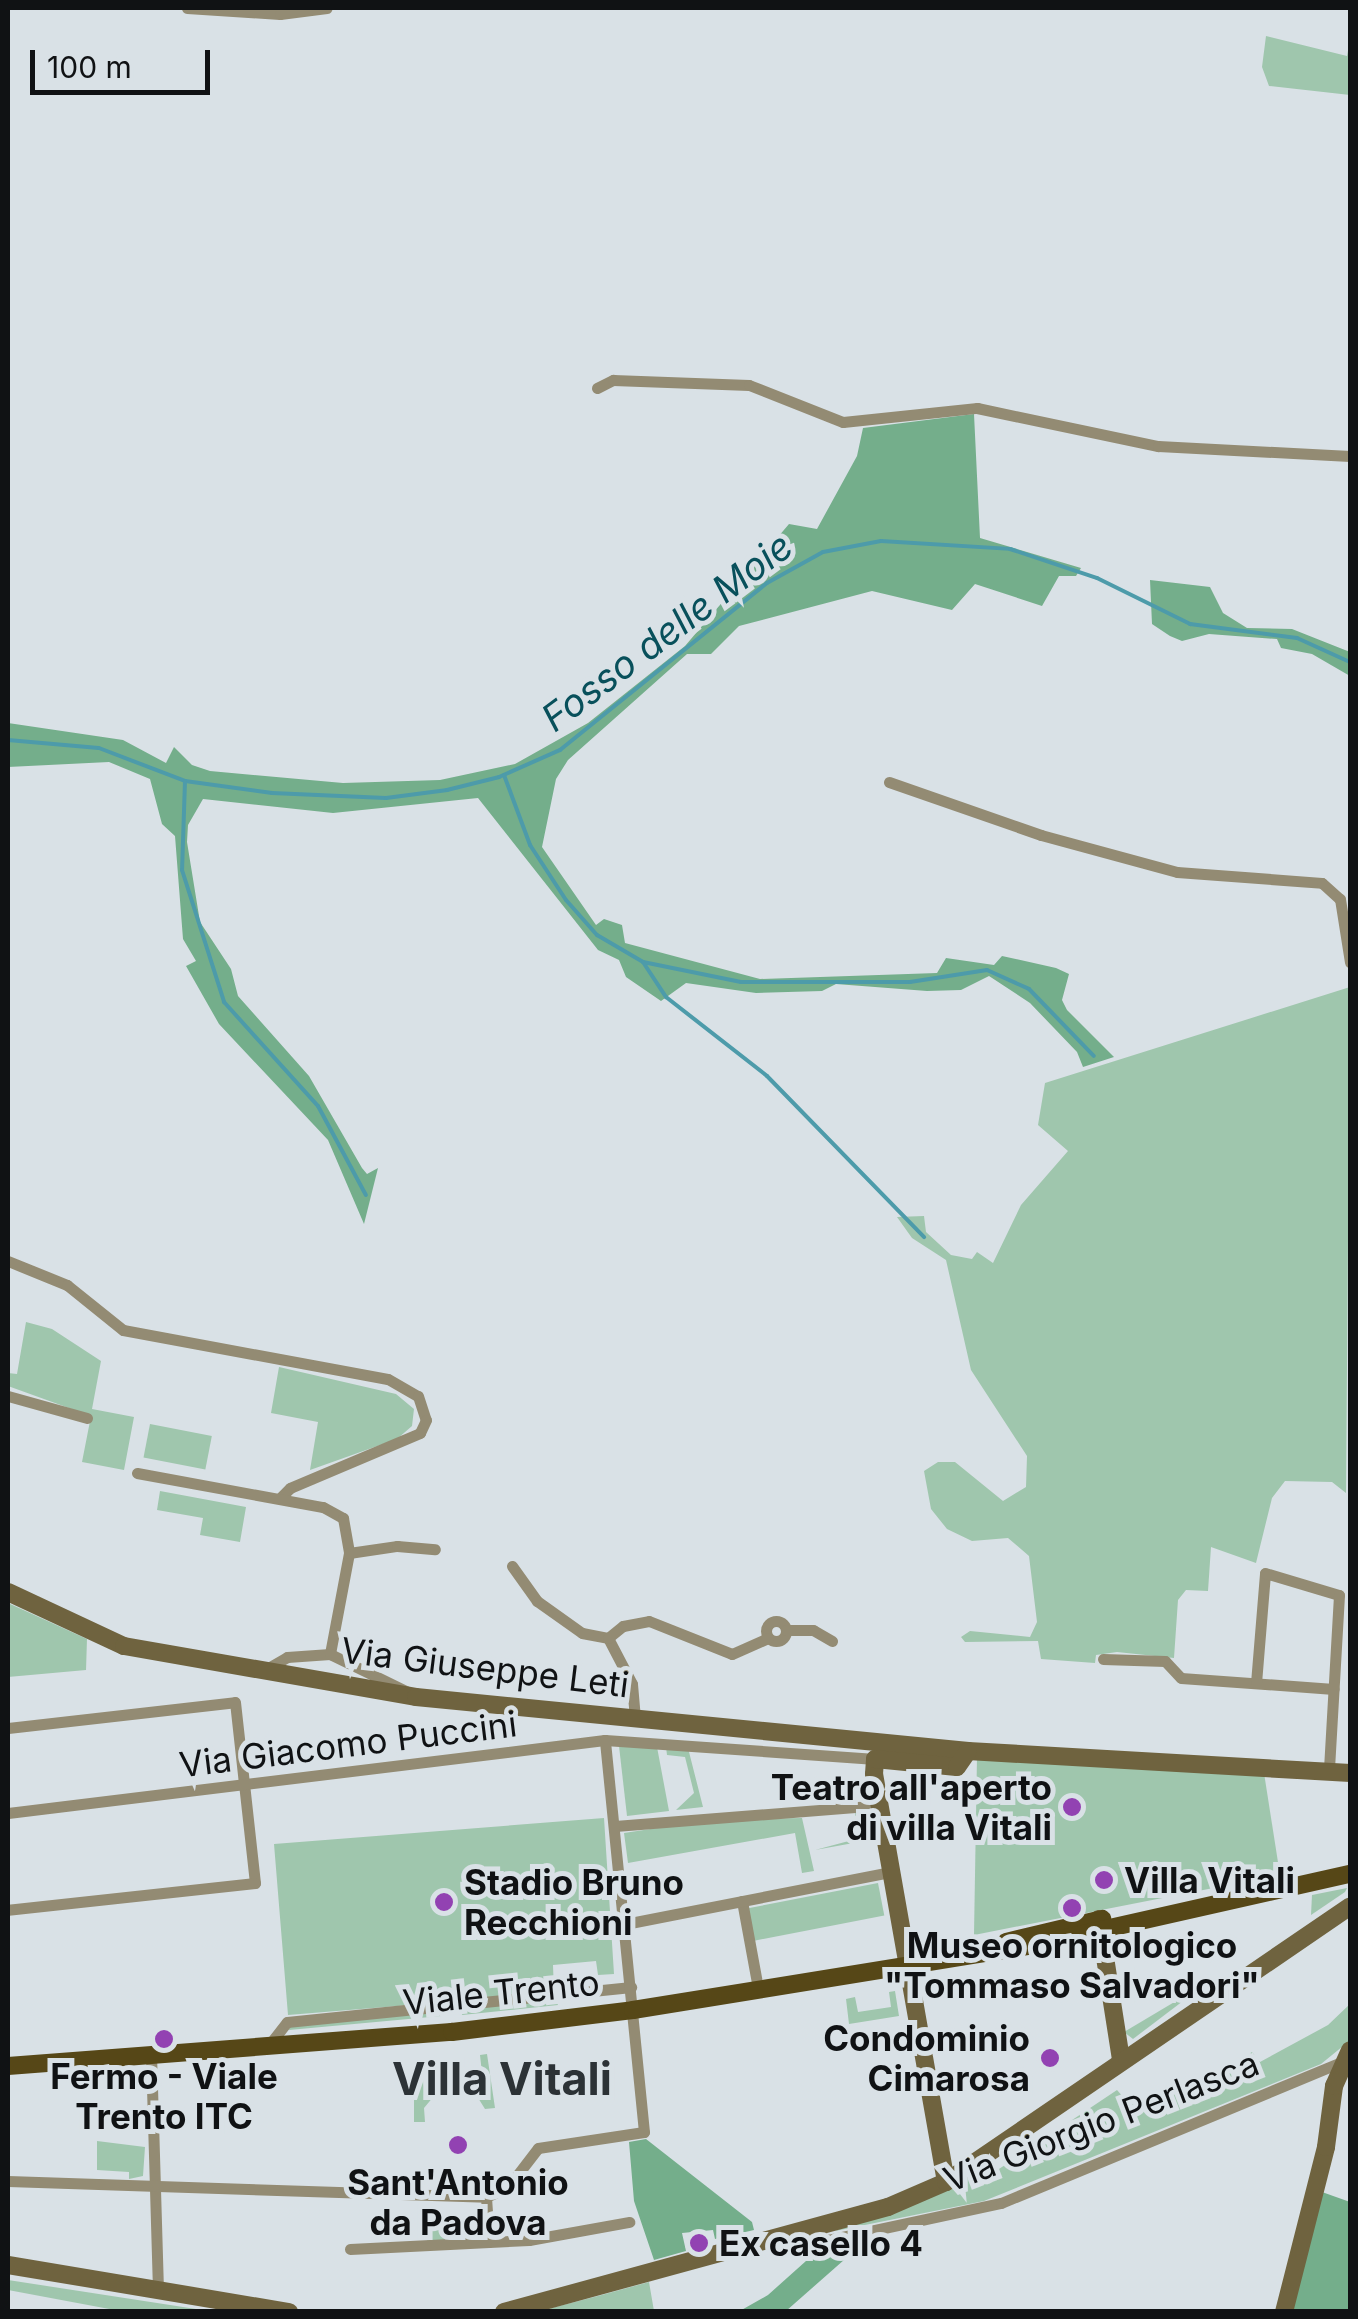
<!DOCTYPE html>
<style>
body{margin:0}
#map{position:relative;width:1358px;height:2319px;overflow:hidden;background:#d9e1e6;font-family:Inter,sans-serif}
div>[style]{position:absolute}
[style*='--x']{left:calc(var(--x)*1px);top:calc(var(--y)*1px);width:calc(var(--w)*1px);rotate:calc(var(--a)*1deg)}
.green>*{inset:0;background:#9fc6ad;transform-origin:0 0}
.forest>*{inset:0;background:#74ae8b}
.stream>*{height:4px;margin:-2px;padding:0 2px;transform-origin:2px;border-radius:2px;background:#4d9baa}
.street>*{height:11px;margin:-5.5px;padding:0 5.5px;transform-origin:5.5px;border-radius:5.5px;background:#938b73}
.street>.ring{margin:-5.5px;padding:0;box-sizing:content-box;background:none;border:11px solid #938b73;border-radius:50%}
.secondary>*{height:18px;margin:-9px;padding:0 9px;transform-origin:9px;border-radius:9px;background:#6f633f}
.primary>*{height:18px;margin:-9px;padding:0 9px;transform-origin:9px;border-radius:9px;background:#564717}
.dots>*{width:28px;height:28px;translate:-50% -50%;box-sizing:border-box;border:5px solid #d9e1e6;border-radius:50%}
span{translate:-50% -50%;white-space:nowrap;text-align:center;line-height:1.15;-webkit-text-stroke:10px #d9e1e6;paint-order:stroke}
.street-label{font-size:35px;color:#101214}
.poi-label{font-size:35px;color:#101214;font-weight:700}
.right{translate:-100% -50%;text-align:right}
.left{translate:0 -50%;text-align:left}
.water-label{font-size:38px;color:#08505b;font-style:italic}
.district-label{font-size:45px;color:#2c3236;font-weight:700}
.frame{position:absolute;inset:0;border:10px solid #101214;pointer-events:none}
.scale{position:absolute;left:30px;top:50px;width:180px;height:45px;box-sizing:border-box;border:5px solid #101214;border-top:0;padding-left:12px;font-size:30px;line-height:35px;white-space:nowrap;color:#101214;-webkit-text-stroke:8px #d9e1e6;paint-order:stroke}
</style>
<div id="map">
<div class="green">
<div style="clip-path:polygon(1266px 36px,1347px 56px,1350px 40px,1350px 95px,1269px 86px,1262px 67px)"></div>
<div style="clip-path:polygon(1350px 987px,1346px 1493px,1332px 1482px,1285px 1481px,1272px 1498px,1256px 1563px,1211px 1547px,1208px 1591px,1186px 1590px,1178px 1600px,1174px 1658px,1117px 1652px,1096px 1655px,1095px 1663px,1041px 1659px,1038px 1641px,965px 1642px,961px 1637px,970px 1631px,1030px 1637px,1037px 1622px,1029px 1556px,1008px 1538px,972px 1541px,947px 1529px,931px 1509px,924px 1471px,938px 1462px,955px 1462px,1003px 1501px,1026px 1487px,1027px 1456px,971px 1370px,946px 1260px,912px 1238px,897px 1217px,924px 1216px,926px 1232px,951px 1255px,972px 1259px,977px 1252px,993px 1263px,1021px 1205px,1068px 1151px,1038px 1125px,1045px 1083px)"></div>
<div style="clip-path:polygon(26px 1322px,52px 1329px,101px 1361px,92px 1409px,134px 1417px,124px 1470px,82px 1462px,91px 1416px,8px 1386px,8px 1373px,17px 1374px)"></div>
<div style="clip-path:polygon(279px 1367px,396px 1394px,414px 1409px,412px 1426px,397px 1439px,310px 1470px,318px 1422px,271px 1413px)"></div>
<div style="left:150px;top:1424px;width:63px;height:34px;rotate:11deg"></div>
<div style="clip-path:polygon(160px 1491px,246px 1507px,240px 1542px,200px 1535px,203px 1518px,157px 1510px)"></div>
<div style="clip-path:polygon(8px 1603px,87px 1639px,86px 1670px,8px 1677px)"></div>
<div style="clip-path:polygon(657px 1747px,669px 1811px,627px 1816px,619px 1746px)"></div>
<div style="clip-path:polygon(666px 1747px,688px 1748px,703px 1807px,676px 1810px,694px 1793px,685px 1757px,667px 1755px)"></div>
<div style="clip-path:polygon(977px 1757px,1264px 1773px,1280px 1875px,974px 1935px)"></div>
<div style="clip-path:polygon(855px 1813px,865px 1817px,870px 1840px,815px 1850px,860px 1838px)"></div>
<div style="clip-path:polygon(604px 1818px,614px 1974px,598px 1975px,596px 1961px,553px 1965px,554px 1993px,288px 2015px,274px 1844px)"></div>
<div style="clip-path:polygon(802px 1818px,814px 1871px,802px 1873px,795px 1833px,628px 1863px,624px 1833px,710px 1820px)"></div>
<div style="left:878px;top:1883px;width:33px;height:135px;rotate:79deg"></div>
<div style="clip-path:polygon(1347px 1888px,1345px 1892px,1311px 1915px,1312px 1895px)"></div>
<div style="clip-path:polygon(1208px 1982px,1133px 2039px,1124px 2032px)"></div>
<div style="clip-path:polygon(895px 1991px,899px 2016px,849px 2024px,846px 1999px,855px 1997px,858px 2012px,891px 2007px,889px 1992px)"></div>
<div style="clip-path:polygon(555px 1999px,558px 2005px,462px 2015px,461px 2007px)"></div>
<div style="clip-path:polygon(1350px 2004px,1348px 2042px,1321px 2064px,984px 2201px,835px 2231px,988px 2165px,993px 2173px,1117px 2090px,1124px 2098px,1142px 2101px,1216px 2075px,1252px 2052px,1260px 2062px,1328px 2025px)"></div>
<div style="clip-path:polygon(440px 2009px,441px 2016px,289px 2030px,290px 2027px)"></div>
<div style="clip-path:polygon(487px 2054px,495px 2108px,485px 2109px,475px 2093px,461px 2094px,460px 2085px,483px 2082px,480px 2055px)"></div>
<div style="clip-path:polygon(421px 2060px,424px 2087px,446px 2086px,447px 2095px,434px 2096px,424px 2108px,425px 2122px,414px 2122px,414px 2061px)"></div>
<div style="clip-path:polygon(97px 2141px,145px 2147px,143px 2176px,129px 2179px,129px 2172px,97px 2170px)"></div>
<div style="left:482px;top:2217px;width:22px;height:56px;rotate:87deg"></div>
<div style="clip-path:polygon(8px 2280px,196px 2309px,201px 2311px,120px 2311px,8px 2290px)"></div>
<div style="clip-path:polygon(649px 2282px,654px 2311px,536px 2312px,598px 2296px)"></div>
</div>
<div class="forest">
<div style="clip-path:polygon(974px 414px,980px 538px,1081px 568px,1076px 576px,1059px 576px,1042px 606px,975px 584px,952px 610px,872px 591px,739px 626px,711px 654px,687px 654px,568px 760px,556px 779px,542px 847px,596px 925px,604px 919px,622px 925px,625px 943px,760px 979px,937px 973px,946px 958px,994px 965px,1002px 956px,1056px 968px,1069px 974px,1062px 1000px,1067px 1010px,1114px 1057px,1083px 1067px,1077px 1052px,1030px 1003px,989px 976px,961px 990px,927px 991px,836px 984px,822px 991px,756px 993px,686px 983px,661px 1001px,626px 977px,619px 960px,598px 950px,478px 798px,333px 813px,203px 799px,188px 825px,187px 842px,200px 922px,231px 969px,238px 996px,309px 1076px,362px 1168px,367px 1174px,378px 1168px,364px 1224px,328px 1140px,219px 1024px,186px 966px,196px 961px,183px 939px,175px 836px,162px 824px,150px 779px,109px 762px,8px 767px,8px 723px,123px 740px,166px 763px,174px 747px,192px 765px,210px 771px,343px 783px,440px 780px,515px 764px,588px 723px,685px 646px,789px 524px,817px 529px,857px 456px,863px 428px)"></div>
<div style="clip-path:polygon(1150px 580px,1210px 587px,1223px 613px,1247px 628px,1292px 629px,1350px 652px,1350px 676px,1312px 654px,1281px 648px,1277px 639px,1209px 634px,1182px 641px,1170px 636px,1152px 624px)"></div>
<div style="clip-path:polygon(646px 2139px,752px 2222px,754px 2230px,715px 2239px,713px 2230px,682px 2233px,686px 2251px,654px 2260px,634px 2201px,629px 2142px)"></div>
<div style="clip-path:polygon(1322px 2192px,1350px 2202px,1350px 2311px,1289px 2312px)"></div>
<div style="clip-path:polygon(892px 2231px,861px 2245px,786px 2311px,738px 2312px,768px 2295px,825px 2244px)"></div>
</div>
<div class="stream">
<div style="--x:8;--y:740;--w:91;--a:5"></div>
<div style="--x:99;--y:748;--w:92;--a:21"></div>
<div style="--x:185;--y:781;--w:88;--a:7.9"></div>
<div style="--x:272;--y:793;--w:114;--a:2.5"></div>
<div style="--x:386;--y:798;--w:62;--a:-7.5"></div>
<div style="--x:447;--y:790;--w:54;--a:-14"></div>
<div style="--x:499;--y:777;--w:67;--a:-23.9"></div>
<div style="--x:560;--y:750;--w:266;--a:-38.9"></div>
<div style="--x:767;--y:583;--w:64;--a:-29"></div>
<div style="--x:823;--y:552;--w:59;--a:-10.7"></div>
<div style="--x:881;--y:541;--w:129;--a:3.5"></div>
<div style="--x:1010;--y:549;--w:92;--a:18.4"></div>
<div style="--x:1097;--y:578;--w:104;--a:26.3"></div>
<div style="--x:1190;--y:624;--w:108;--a:7.5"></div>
<div style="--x:1297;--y:638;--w:58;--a:24.4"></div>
<div style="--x:504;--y:775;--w:75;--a:69.6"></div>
<div style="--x:530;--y:845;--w:66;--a:56.8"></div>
<div style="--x:566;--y:900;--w:47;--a:48.5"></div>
<div style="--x:597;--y:935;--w:53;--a:30.4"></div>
<div style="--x:643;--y:962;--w:100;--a:11.5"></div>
<div style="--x:741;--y:982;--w:169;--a:0"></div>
<div style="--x:910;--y:982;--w:78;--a:-8.9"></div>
<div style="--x:987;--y:970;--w:46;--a:24.3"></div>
<div style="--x:1029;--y:989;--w:93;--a:45.9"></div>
<div style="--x:185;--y:781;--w:89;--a:91.9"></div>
<div style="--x:182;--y:870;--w:139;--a:72.3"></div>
<div style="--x:224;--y:1002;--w:140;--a:47.9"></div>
<div style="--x:318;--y:1106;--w:101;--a:61.7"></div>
<div style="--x:643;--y:962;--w:42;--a:56.7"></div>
<div style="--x:666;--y:997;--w:128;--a:38"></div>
<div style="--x:767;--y:1076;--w:225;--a:45.7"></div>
</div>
<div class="street">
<div style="--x:187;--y:8;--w:93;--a:3.7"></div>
<div style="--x:280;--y:14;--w:47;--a:-7.3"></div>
<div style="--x:597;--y:388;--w:18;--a:-27"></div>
<div style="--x:613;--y:380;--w:136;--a:2.1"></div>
<div style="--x:749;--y:385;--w:101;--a:21.5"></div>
<div style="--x:843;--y:422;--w:135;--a:-6"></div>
<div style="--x:977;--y:408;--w:185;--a:11.9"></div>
<div style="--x:1158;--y:446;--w:192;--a:3"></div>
<div style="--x:889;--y:782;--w:161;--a:19.2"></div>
<div style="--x:1041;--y:835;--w:141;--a:15.2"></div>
<div style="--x:1177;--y:872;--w:145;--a:4.3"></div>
<div style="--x:1322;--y:883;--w:24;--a:42"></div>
<div style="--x:1340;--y:899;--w:64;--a:81"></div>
<div style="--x:8;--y:1261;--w:64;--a:22.1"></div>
<div style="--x:67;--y:1285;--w:72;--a:38.8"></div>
<div style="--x:123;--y:1330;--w:269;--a:10.5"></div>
<div style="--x:388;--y:1379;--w:34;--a:30"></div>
<div style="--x:418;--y:1396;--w:25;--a:72"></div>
<div style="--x:426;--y:1420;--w:14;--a:115"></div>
<div style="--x:420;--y:1433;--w:141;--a:157.1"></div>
<div style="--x:290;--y:1488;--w:14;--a:135"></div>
<div style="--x:8;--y:1396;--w:82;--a:15.6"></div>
<div style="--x:137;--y:1473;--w:189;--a:10.4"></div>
<div style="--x:323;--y:1507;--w:23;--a:29"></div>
<div style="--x:343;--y:1518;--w:36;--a:80"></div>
<div style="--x:349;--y:1553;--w:103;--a:100.7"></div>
<div style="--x:349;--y:1553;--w:49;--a:-8.3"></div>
<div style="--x:397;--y:1546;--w:38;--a:5"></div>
<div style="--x:512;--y:1566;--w:43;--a:54.5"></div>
<div style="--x:537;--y:1601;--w:55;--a:35.4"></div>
<div style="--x:582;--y:1633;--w:26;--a:11"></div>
<div style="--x:608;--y:1638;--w:52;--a:62.4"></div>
<div style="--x:632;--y:1684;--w:34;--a:85"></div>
<div class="ring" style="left:766px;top:1621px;width:9px;height:9px"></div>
<div style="--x:786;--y:1630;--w:27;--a:0"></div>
<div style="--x:813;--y:1630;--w:22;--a:30"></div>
<div style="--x:608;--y:1638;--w:19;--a:-39"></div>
<div style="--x:623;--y:1626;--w:26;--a:-11"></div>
<div style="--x:649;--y:1621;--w:89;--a:21.7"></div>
<div style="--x:732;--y:1654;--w:39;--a:-24"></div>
<div style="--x:1103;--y:1659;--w:62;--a:1.8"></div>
<div style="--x:1165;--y:1661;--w:23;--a:47"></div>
<div style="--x:1181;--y:1678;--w:153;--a:4.1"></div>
<div style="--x:263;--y:1671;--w:28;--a:-30"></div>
<div style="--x:287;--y:1657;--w:43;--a:-4"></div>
<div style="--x:330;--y:1654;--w:87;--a:26"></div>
<div style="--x:1256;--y:1683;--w:110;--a:-85.3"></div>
<div style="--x:1265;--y:1573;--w:77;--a:16.6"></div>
<div style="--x:1339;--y:1595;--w:174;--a:93.3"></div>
<div style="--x:8;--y:1728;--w:228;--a:-6.5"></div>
<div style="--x:235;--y:1702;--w:182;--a:83.7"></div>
<div style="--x:255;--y:1883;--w:248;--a:173.8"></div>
<div style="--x:8;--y:1813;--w:601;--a:-6.97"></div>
<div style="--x:605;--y:1740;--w:271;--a:4"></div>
<div style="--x:615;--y:1826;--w:266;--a:-4.5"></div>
<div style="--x:742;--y:1901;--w:88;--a:79.6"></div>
<div style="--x:625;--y:1924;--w:271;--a:-11.1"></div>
<div style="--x:269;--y:2045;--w:29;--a:-52"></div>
<div style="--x:287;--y:2022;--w:346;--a:-5.8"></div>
<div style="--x:151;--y:2054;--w:236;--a:88.3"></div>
<div style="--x:8;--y:2181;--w:478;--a:1.9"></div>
<div style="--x:486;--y:2197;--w:24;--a:-24"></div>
<div style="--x:508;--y:2187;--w:49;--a:-52.4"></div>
<div style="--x:538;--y:2148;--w:107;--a:-8.6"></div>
<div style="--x:644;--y:2132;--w:394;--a:-95.7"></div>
<div style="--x:486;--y:2197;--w:45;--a:86.2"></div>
<div style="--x:808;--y:2230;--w:22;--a:27"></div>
<div style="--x:828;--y:2240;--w:177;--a:-12.1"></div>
<div style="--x:1001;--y:2203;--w:371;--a:-22.5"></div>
<div style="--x:350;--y:2249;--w:179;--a:-2.9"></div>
<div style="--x:529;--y:2240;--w:102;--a:-10.2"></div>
</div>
<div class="secondary">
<div style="--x:8;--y:1592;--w:128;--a:25"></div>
<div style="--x:124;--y:1646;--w:296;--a:9.9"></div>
<div style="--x:416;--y:1697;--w:555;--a:5.59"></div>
<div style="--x:968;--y:1751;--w:383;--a:3.3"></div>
<div style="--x:1099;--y:1919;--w:142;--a:81.1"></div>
<div style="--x:946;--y:2182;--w:414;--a:-100"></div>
<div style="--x:874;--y:1774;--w:15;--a:-86"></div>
<div style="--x:875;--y:1759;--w:82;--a:5.6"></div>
<div style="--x:957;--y:1767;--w:19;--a:-55"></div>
<div style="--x:8;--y:2265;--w:285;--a:9.5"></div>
<div style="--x:504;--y:2312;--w:398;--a:-15.3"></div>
<div style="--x:888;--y:2207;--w:63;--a:-23.3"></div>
<div style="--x:946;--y:2182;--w:489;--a:-34.3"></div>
<div style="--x:1284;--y:2312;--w:170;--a:-75.7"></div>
<div style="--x:1326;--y:2147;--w:62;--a:-82.5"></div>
<div style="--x:1334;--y:2086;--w:39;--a:-66"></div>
</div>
<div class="primary">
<div style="--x:1006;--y:1942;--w:99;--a:-13.5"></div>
<div style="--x:8;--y:2066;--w:445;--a:-4.4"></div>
<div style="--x:452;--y:2032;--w:182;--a:-6.9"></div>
<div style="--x:633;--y:2010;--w:406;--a:-9.2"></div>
<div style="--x:1034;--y:1945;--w:324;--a:-12.7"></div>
</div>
<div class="dots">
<div style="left:1072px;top:1807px;background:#9242b2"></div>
<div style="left:1104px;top:1880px;background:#9242b2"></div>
<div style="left:444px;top:1902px;background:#9242b2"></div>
<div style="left:1072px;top:1908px;background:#9242b2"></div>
<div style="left:164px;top:2039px;background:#9242b2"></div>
<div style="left:1050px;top:2058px;background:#9242b2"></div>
<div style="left:458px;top:2145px;background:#9242b2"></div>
<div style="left:699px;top:2243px;background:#9242b2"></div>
</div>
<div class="street-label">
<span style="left:485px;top:1667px;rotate:7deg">Via Giuseppe Leti</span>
<span style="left:348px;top:1744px;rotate:-7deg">Via Giacomo Puccini</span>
<span style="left:501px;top:1992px;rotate:-6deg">Viale Trento</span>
<span style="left:1101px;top:2121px;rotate:-21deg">Via Giorgio Perlasca</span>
</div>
<div class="poi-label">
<span class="right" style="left:1052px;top:1807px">Teatro all'aperto<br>di villa Vitali</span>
<span class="left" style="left:1124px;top:1880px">Villa Vitali</span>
<span class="left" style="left:464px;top:1902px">Stadio Bruno<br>Recchioni</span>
<span style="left:1072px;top:1965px">Museo ornitologico<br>"Tommaso Salvadori"</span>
<span class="right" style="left:1030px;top:2058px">Condominio<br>Cimarosa</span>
<span style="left:164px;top:2096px">Fermo - Viale<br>Trento ITC</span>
<span style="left:458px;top:2202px">Sant'Antonio<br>da Padova</span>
<span class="left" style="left:719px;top:2243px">Ex casello 4</span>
</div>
<div class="water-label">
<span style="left:667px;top:632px;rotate:-37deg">Fosso delle Moie</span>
</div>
<div class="district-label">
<span style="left:502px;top:2079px">Villa Vitali</span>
</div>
<div class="frame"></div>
<div class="scale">100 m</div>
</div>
